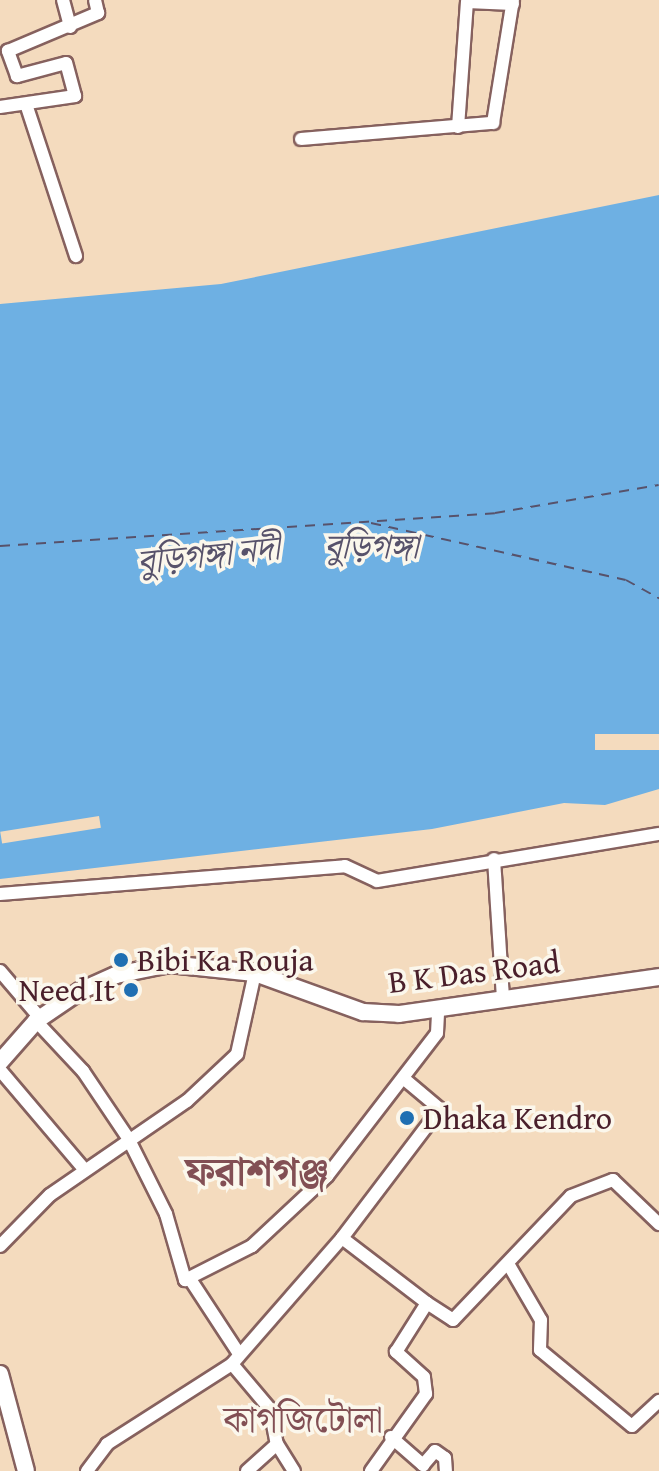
<!DOCTYPE html>
<meta charset="utf-8">
<style>
body{margin:0}
#map{position:relative;width:659px;height:1471px;overflow:hidden;background:#f4dbbe;font-family:"Gentium Book Plus","Noto Serif Bengali",serif}
div>[style]{position:absolute}
[style*='--x']{left:calc(var(--x)*1px);top:calc(var(--y)*1px);width:calc(var(--w)*1px);rotate:calc(var(--a)*1deg)}
.water>*{inset:0;background:#6eb0e3}
.pier>*{inset:0;background:#f4dbbe;transform-origin:0 0}
.ferry>*{height:2px;margin-top:-1px;transform-origin:0;background:repeating-linear-gradient(90deg,#57526b 0 10px,transparent 0 18px)}
.roads{filter:drop-shadow(2px 0 #86615e) drop-shadow(-2px 0 #86615e) drop-shadow(0 2px #86615e) drop-shadow(0 -2px #86615e)}
.minor>*{height:12px;margin:-6px;padding:0 6px;transform-origin:6px;border-radius:6px;background:#fff}
.tertiary>*{height:16px;margin:-8px;padding:0 8px;transform-origin:8px;border-radius:8px;background:#fff}
.dots>*{width:22px;height:22px;translate:-50% -50%;box-sizing:border-box;border:4px solid #fbf7ec;border-radius:50%}
span{translate:-50% -50%;white-space:nowrap;text-align:center;line-height:1.15;-webkit-text-stroke:7px #fbf7ec;paint-order:stroke}
.poi-label{font-size:32px;color:#4a1f2b}
.left{translate:0 -50%;text-align:left}
.right{translate:-100% -50%;text-align:right}
.street-label{font-size:32px;color:#4a1f2b}
.water-label{font-size:34px;color:#57526b;font-style:italic}
.quarter-label{font-size:36px;color:#824f54}
.district-label{font-size:40px;color:#824f54;font-weight:700}
</style>
<div id="map">
<div class="water">
<div style="clip-path:polygon(659px 195px,659px 789px,605px 805px,564px 803px,432px 829px,0 879px,0 304px,221px 284px)"></div>
</div>
<div class="pier">
<div style="left:659px;top:734px;width:16px;height:64px;rotate:90deg"></div>
<div style="left:99px;top:816px;width:12px;height:100px;rotate:81deg"></div>
</div>
<div class="ferry">
<div style="--x:371;--y:523;--w:261;--a:12.6"></div>
<div style="--x:626;--y:580;--w:38;--a:29"></div>
<div style="--x:0;--y:546;--w:496;--a:-3.8"></div>
<div style="--x:495;--y:513;--w:166;--a:-9.7"></div>
</div>
<div class="roads">
<div class="minor">
<div style="--x:63;--y:0;--w:28;--a:75"></div>
<div style="--x:0;--y:107;--w:76;--a:-8.3"></div>
<div style="--x:75;--y:96;--w:34;--a:-105"></div>
<div style="--x:66;--y:63;--w:51;--a:165.1"></div>
<div style="--x:17;--y:76;--w:27;--a:-110"></div>
<div style="--x:8;--y:51;--w:98;--a:-22.9"></div>
<div style="--x:98;--y:13;--w:13;--a:-103"></div>
<div style="--x:27;--y:107;--w:157;--a:71.8"></div>
<div style="--x:458;--y:127;--w:125;--a:-85.9"></div>
<div style="--x:467;--y:2;--w:46;--a:2.5"></div>
<div style="--x:301;--y:139;--w:193;--a:-4.8"></div>
<div style="--x:493;--y:123;--w:125;--a:-80.8"></div>
<div style="--x:494;--y:859;--w:139;--a:86.3"></div>
<div style="--x:0;--y:894;--w:346;--a:-4.6"></div>
<div style="--x:345;--y:866;--w:35;--a:25"></div>
<div style="--x:377;--y:881;--w:286;--a:-9.5"></div>
<div style="--x:0;--y:971;--w:62;--a:49.6"></div>
<div style="--x:36;--y:1021;--w:69;--a:46.8"></div>
<div style="--x:83;--y:1071;--w:81;--a:56.1"></div>
<div style="--x:128;--y:1138;--w:85;--a:63.4"></div>
<div style="--x:166;--y:1214;--w:69;--a:73.9"></div>
<div style="--x:185;--y:1280;--w:75;--a:-26.9"></div>
<div style="--x:252;--y:1246;--w:103;--a:-43"></div>
<div style="--x:327;--y:1176;--w:180;--a:-52.4"></div>
<div style="--x:437;--y:1033;--w:22;--a:-87"></div>
<div style="--x:0;--y:1070;--w:130;--a:49.7"></div>
<div style="--x:342;--y:1238;--w:107;--a:37.4"></div>
<div style="--x:0;--y:1246;--w:71;--a:-45.6"></div>
<div style="--x:50;--y:1195;--w:166;--a:-34.5"></div>
<div style="--x:187;--y:1101;--w:69;--a:-43.2"></div>
<div style="--x:237;--y:1054;--w:83;--a:-77.5"></div>
<div style="--x:510;--y:1267;--w:61;--a:59.7"></div>
<div style="--x:541;--y:1320;--w:30;--a:92"></div>
<div style="--x:540;--y:1350;--w:119;--a:39.6"></div>
<div style="--x:632;--y:1426;--w:37;--a:-43"></div>
<div style="--x:190;--y:1279;--w:90;--a:56.8"></div>
<div style="--x:232;--y:1364;--w:59;--a:49.8"></div>
<div style="--x:270;--y:1409;--w:36;--a:79"></div>
<div style="--x:277;--y:1444;--w:32;--a:58"></div>
<div style="--x:391;--y:1437;--w:43;--a:41.2"></div>
<div style="--x:423;--y:1465;--w:18;--a:-49"></div>
<div style="--x:435;--y:1451;--w:12;--a:35"></div>
<div style="--x:445;--y:1458;--w:13;--a:86"></div>
<div style="--x:87;--y:1471;--w:34;--a:-53"></div>
<div style="--x:107;--y:1444;--w:148;--a:-32.6"></div>
<div style="--x:232;--y:1364;--w:167;--a:-48.9"></div>
<div style="--x:342;--y:1238;--w:162;--a:-52.8"></div>
<div style="--x:440;--y:1109;--w:48;--a:-140"></div>
<div style="--x:247;--y:1471;--w:40;--a:-42"></div>
<div style="--x:371;--y:1471;--w:95;--a:-54.5"></div>
<div style="--x:426;--y:1394;--w:17;--a:-97"></div>
<div style="--x:424;--y:1377;--w:38;--a:-138"></div>
<div style="--x:396;--y:1352;--w:58;--a:-57.7"></div>
<div style="--x:427;--y:1303;--w:31;--a:33"></div>
<div style="--x:453;--y:1320;--w:171;--a:-46.4"></div>
<div style="--x:571;--y:1196;--w:45;--a:-20.9"></div>
<div style="--x:613;--y:1180;--w:64;--a:43.7"></div>
</div>
<div class="tertiary">
<div style="--x:0;--y:1062;--w:55;--a:-48.7"></div>
<div style="--x:36;--y:1021;--w:53;--a:-34.3"></div>
<div style="--x:80;--y:991;--w:39;--a:-24"></div>
<div style="--x:116;--y:975;--w:54;--a:-11.7"></div>
<div style="--x:169;--y:964;--w:86;--a:6"></div>
<div style="--x:255;--y:973;--w:115;--a:19.9"></div>
<div style="--x:363;--y:1012;--w:36;--a:3"></div>
<div style="--x:399;--y:1014;--w:263;--a:-8.1"></div>
<div style="--x:0;--y:1374;--w:100;--a:75"></div>
</div>
</div>
<div class="dots">
<div style="left:121px;top:960px;background:#1f6fb2"></div>
<div style="left:131px;top:990px;background:#1f6fb2"></div>
<div style="left:407px;top:1118px;background:#1f6fb2"></div>
</div>
<div class="poi-label">
<span class="left" style="left:137px;top:960px">Bibi Ka Rouja</span>
<span class="right" style="left:115px;top:990px">Need It</span>
<span class="left" style="left:423px;top:1118px">Dhaka Kendro</span>
</div>
<div class="street-label">
<span style="left:474px;top:972px;rotate:-7deg">B K Das Road</span>
</div>
<div class="water-label">
<span style="left:371px;top:546px">বুড়িগঙ্গা</span>
<span style="left:208px;top:554px;rotate:-6deg">বুড়িগঙ্গা নদী</span>
</div>
<div class="quarter-label">
<span style="left:303px;top:1419px">কাগজিটোলা</span>
</div>
<div class="district-label">
<span style="left:257px;top:1171px">ফরাশগঞ্জ</span>
</div>
</div>
